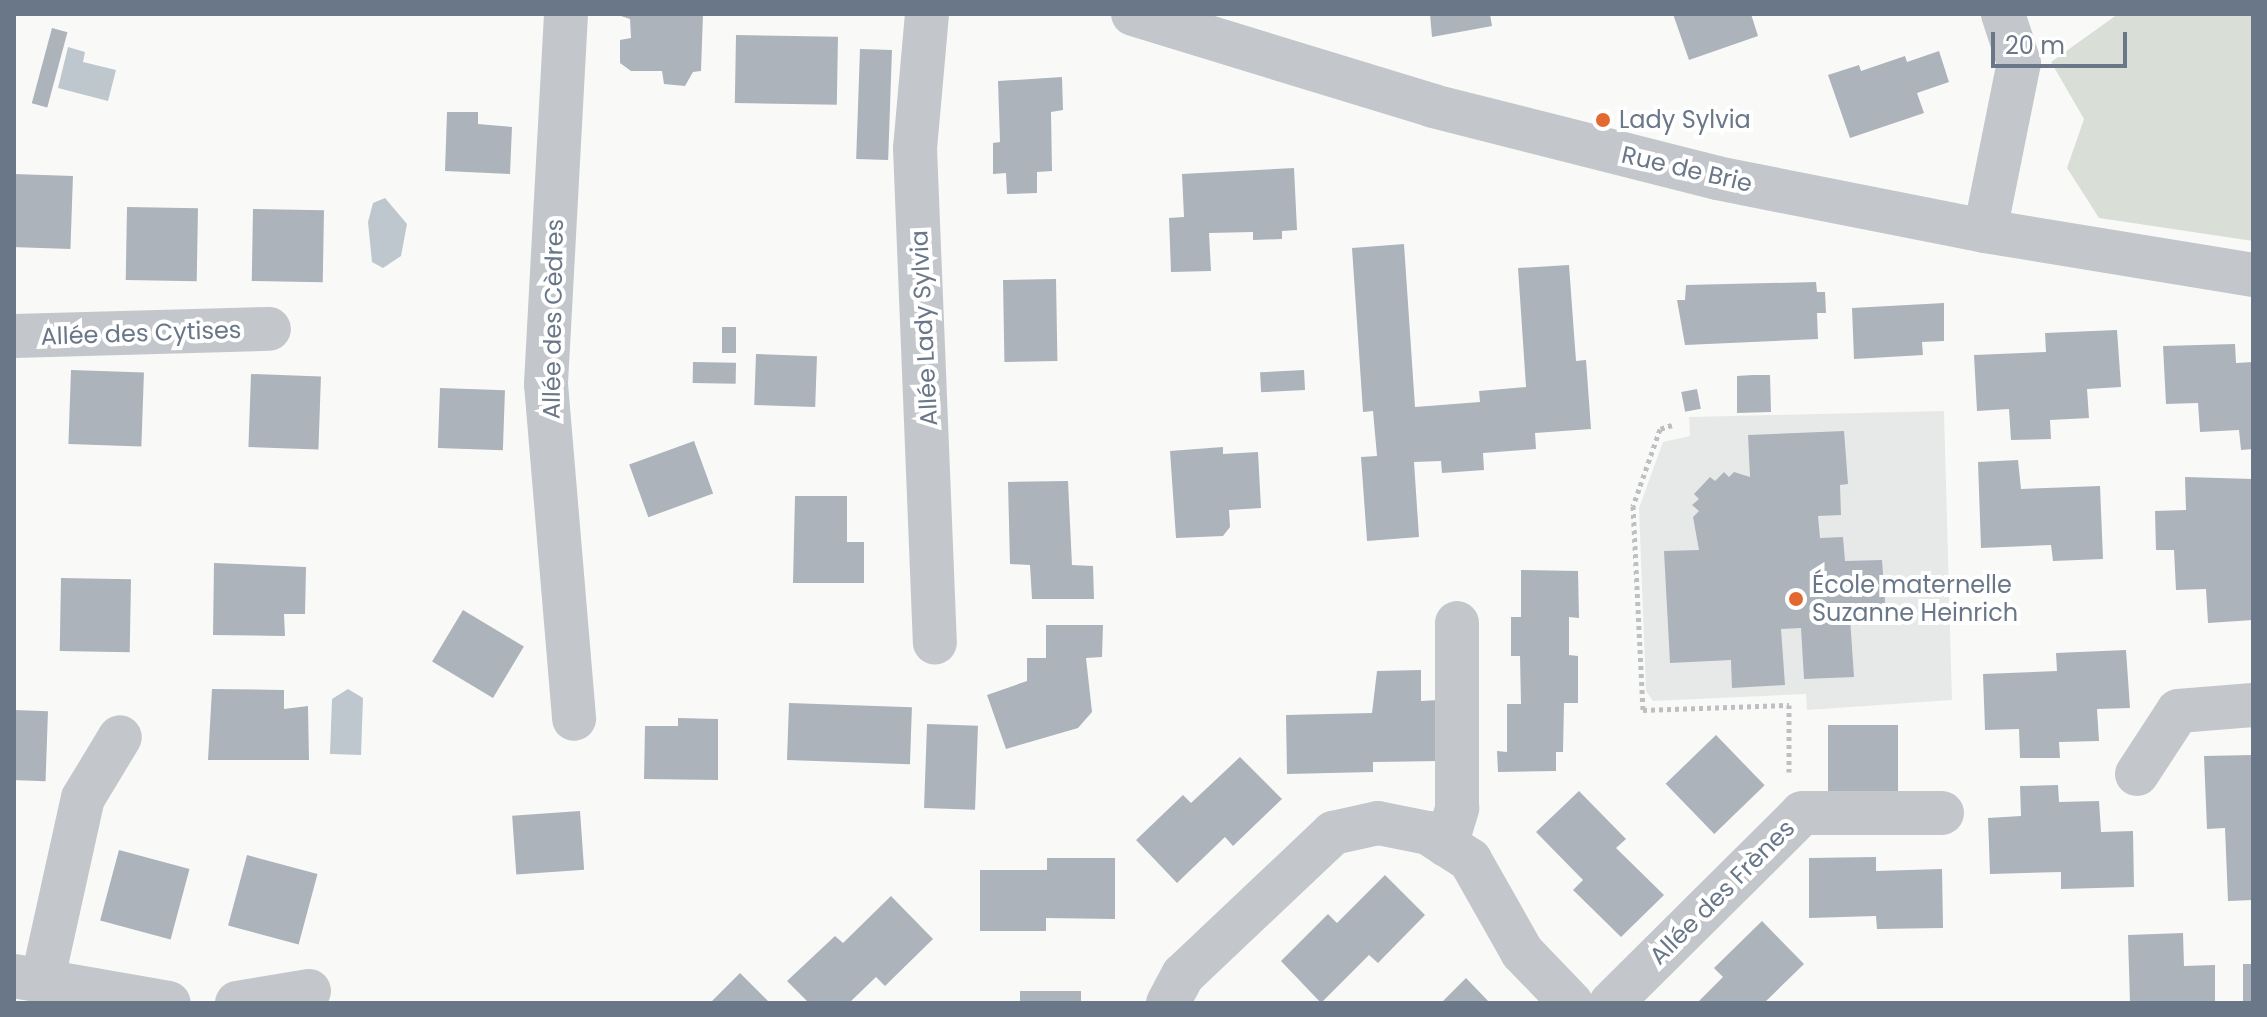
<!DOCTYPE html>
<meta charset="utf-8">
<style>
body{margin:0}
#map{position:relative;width:2267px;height:1017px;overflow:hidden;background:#f9faf8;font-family:Poppins,sans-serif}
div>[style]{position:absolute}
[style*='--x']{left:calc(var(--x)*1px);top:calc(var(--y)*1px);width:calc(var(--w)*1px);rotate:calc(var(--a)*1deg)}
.built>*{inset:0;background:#e7e9e9}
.green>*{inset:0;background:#d9dfd7}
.water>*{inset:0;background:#bec7cd}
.building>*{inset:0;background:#acb3ba;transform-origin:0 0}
.path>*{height:5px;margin-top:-2.5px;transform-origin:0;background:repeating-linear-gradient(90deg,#bdc0c3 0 4px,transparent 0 8px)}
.minor>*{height:44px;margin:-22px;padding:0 22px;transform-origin:22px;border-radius:22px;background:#c3c7cb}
.tertiary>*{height:44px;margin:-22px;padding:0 22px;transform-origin:22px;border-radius:22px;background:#c3c7cb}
.dots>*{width:22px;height:22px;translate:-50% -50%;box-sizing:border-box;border:4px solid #fff;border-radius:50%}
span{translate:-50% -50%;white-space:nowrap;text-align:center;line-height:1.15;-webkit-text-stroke:8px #fff;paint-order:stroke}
.poi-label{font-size:24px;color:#697788}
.left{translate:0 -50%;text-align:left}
.street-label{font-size:24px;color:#697788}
.frame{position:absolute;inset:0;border:16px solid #697788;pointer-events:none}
.scale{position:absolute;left:1991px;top:32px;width:136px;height:36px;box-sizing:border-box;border:4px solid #697788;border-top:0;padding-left:10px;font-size:24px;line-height:28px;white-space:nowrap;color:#697788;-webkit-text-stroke:6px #fff;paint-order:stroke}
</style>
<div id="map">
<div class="built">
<div style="clip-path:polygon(1944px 411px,1952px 700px,1807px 710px,1806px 694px,1653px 701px,1646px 691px,1639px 508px,1663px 442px,1690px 436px,1689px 417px)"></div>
</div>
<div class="green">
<div style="clip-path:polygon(2118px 14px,2253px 14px,2253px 241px,2099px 218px,2067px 168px,2084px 119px,2051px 62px)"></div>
</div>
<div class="water">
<div style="clip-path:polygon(68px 47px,85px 52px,83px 62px,116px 70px,108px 101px,58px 88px)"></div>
<div style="clip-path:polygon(385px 198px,407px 224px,401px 256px,383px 268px,372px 262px,368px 222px,373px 203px)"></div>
<div style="clip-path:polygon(348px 689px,363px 698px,361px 755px,330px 754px,332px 699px)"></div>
</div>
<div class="building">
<div style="clip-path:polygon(615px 14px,703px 14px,701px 71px,693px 72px,685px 86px,664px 84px,662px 71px,631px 71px,620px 63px,620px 40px,631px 38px,630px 19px)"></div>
<div style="clip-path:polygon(1430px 14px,1490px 14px,1492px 26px,1432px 37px)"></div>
<div style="clip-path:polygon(1673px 14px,1751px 14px,1758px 36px,1689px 60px)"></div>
<div style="left:52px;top:28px;width:16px;height:78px;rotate:15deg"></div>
<div style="left:736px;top:35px;width:102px;height:68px;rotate:1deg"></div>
<div style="left:860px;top:49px;width:32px;height:110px;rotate:2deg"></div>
<div style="clip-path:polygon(1939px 51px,1949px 82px,1917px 93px,1924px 113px,1850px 138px,1828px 75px,1859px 65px,1861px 71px,1905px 56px,1907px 62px)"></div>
<div style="clip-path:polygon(1062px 77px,1063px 110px,1051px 112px,1052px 171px,1037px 172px,1037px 193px,1007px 194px,1006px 173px,993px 174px,993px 143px,1000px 142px,998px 81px)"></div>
<div style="clip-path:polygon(447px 112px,478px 112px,478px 124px,512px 127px,510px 174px,445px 171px)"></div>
<div style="clip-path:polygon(1294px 168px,1297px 230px,1282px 231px,1282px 239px,1253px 240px,1253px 232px,1209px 233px,1211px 271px,1171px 272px,1169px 218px,1184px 217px,1182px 174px)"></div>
<div style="left:14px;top:174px;width:59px;height:73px;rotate:2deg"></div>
<div style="left:127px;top:207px;width:71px;height:73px;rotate:1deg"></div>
<div style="left:253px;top:209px;width:71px;height:72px;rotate:1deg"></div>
<div style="clip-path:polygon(1404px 244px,1415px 407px,1480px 402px,1479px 391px,1526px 387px,1518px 268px,1569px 265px,1576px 361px,1586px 360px,1591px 429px,1535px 433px,1536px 449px,1483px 453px,1484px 470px,1442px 473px,1441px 461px,1414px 462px,1419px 537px,1367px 541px,1361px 457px,1377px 456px,1373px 411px,1363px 412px,1352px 248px)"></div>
<div style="left:1056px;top:279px;width:82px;height:53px;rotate:89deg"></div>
<div style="clip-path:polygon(1816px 282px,1817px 292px,1825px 292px,1826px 313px,1817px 313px,1818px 339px,1685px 345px,1677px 300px,1685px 300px,1686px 285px)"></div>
<div style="clip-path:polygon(1944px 303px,1944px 341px,1922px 342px,1923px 355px,1854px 359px,1852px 308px)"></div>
<div style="left:722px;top:327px;width:14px;height:26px"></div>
<div style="clip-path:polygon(2117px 330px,2121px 387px,2087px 389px,2089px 418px,2050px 420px,2051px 439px,2011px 440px,2009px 409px,1977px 411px,1974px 355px,2046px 352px,2045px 333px)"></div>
<div style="clip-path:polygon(2235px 344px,2236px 363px,2253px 362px,2253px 449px,2241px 450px,2239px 430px,2200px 432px,2198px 403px,2166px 404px,2163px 346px)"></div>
<div style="left:756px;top:354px;width:61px;height:51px;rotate:2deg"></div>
<div style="left:693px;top:362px;width:43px;height:21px;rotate:1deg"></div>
<div style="left:71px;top:370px;width:73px;height:74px;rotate:2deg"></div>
<div style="left:1304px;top:370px;width:20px;height:44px;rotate:87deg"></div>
<div style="left:251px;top:374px;width:70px;height:73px;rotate:2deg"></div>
<div style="clip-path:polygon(1753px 375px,1770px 375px,1771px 412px,1737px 413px,1737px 376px)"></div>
<div style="left:440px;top:388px;width:65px;height:60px;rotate:2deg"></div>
<div style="left:1697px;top:389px;width:20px;height:16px;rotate:79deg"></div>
<div style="clip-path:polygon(1844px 431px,1848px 484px,1840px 485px,1841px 515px,1818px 516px,1820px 538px,1843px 537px,1845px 561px,1882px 560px,1886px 616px,1850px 618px,1854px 677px,1804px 679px,1801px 628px,1781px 629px,1785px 685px,1732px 688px,1731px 660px,1670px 663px,1664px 551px,1699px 550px,1693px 517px,1699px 511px,1692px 505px,1699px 499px,1694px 494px,1710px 477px,1715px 481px,1724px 472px,1729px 477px,1734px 472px,1750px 477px,1748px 435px)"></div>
<div style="left:694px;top:441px;width:56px;height:69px;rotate:70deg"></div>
<div style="clip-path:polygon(1223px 447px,1223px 454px,1258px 452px,1261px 508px,1229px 510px,1230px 527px,1223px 536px,1176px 538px,1170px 451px)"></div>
<div style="clip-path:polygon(2018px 460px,2021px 489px,2100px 486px,2103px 559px,2053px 561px,2051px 545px,1981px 548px,1978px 462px)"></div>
<div style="clip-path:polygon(2185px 477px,2253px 479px,2253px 620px,2208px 623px,2206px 589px,2176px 590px,2174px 550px,2156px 550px,2155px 511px,2186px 510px)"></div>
<div style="clip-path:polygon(1068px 481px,1072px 565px,1093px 566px,1094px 599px,1032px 599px,1030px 565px,1010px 564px,1008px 482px)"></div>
<div style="clip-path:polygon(795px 496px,847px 496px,847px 542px,864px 542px,864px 583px,793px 583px)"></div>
<div style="clip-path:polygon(214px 563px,306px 567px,305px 614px,284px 614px,285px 636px,213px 635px)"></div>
<div style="clip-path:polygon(1521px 570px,1578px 571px,1579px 618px,1569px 617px,1569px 655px,1578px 656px,1578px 703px,1564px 703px,1563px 752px,1556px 752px,1556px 771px,1498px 772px,1497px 751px,1507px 752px,1507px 704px,1521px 704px,1520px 656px,1511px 656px,1511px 617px,1521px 617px)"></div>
<div style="left:61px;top:578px;width:70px;height:73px;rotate:1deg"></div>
<div style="left:463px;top:610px;width:71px;height:60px;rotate:31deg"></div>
<div style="clip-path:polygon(1046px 625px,1103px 625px,1102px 657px,1086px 658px,1092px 712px,1078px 728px,1006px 749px,987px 695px,1027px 681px,1027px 658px,1046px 658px)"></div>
<div style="clip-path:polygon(2126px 650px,2130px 708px,2097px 709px,2099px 741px,2059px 742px,2060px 758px,2020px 758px,2019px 729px,1985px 730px,1983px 674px,2057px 671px,2056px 653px)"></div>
<div style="clip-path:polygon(1421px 670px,1421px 701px,1439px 700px,1439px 761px,1373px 762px,1373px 772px,1287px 774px,1286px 715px,1372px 713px,1377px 671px)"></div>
<div style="clip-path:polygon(212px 689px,284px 690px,284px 709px,308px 706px,309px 760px,208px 760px)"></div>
<div style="left:789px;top:703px;width:123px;height:57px;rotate:2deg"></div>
<div style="left:14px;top:710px;width:34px;height:70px;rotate:2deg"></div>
<div style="clip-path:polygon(678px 718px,718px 719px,718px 780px,644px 779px,645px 726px,678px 726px)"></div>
<div style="left:927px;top:724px;width:51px;height:84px;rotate:2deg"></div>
<div style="left:1828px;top:725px;width:70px;height:72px"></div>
<div style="left:1716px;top:735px;width:70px;height:70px;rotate:46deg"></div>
<div style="clip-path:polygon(2253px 755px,2253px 900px,2228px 901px,2225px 828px,2207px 829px,2204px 756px)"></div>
<div style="clip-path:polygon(1240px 757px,1282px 799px,1233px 846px,1225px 837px,1177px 883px,1136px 840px,1183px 795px,1191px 803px)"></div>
<div style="clip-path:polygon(2058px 785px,2059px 802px,2099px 801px,2101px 832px,2133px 831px,2134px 887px,2061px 889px,2061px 872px,1990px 874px,1988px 818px,2021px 816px,2020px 786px)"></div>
<div style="clip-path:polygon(1579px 791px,1626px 839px,1616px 848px,1664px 895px,1621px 937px,1573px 890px,1583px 880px,1536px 832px)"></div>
<div style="left:580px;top:811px;width:59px;height:68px;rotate:86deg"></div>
<div style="left:119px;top:850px;width:73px;height:73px;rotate:15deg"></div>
<div style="left:247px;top:855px;width:73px;height:73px;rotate:15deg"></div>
<div style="clip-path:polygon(1876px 857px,1876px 871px,1942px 869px,1943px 928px,1877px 929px,1876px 916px,1809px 918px,1809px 858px)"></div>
<div style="clip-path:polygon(1047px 858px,1115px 858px,1115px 919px,1046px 918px,1046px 931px,980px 931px,980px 870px,1047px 870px)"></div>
<div style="clip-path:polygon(1385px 875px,1425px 915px,1378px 963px,1369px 955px,1321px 1003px,1281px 961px,1328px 914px,1337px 923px)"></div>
<div style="clip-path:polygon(891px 896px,933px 939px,885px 986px,876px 977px,849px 1003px,809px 1003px,787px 981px,835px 936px,843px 943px)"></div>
<div style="clip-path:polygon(1762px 921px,1804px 964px,1764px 1003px,1697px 1003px,1723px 977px,1714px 968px)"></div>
<div style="clip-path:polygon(2183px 933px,2184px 966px,2215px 965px,2215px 1003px,2130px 1003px,2128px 935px)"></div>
<div style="left:2253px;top:964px;width:38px;height:10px;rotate:90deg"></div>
<div style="clip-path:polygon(740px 973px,770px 1003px,710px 1003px)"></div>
<div style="clip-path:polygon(1466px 978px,1490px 1003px,1441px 1003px)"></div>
<div style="left:1020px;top:991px;width:61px;height:12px"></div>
</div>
<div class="path">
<div style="--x:1672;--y:425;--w:13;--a:162"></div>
<div style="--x:1660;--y:429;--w:82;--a:109.3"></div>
<div style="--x:1633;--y:506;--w:204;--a:87.2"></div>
<div style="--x:1643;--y:710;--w:146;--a:-2"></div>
<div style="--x:1789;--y:705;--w:67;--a:90"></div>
</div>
<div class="minor">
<div style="--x:566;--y:14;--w:371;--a:93.1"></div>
<div style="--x:546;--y:384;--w:336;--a:85.2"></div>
<div style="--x:927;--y:14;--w:135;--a:95.1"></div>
<div style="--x:915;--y:148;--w:495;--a:87.7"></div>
<div style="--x:1985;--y:231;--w:171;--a:-78.6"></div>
<div style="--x:2019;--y:63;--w:52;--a:-108.1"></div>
<div style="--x:14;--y:336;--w:255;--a:-1.6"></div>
<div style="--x:2137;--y:774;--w:75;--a:-56.9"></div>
<div style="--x:2178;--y:711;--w:75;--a:-4.6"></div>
<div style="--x:1446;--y:845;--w:39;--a:-73"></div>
<div style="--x:1457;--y:808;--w:185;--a:-90"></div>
<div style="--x:14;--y:976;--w:157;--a:9.9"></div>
<div style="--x:43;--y:978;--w:184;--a:-77.5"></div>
<div style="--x:83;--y:798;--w:71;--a:-58.8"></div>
<div style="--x:237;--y:1003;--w:73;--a:-9.5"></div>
<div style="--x:1168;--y:1003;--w:32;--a:-62"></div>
<div style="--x:1183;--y:975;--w:207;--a:-43.4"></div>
<div style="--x:1333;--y:833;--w:46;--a:-12.5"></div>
<div style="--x:1378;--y:823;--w:51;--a:11.3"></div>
<div style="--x:1428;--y:833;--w:50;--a:32.7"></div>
<div style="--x:1470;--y:860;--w:106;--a:60.5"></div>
<div style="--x:1522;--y:952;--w:71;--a:46.1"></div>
<div style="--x:1611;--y:1003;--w:269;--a:-44.8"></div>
<div style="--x:1802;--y:813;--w:140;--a:0"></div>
</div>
<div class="tertiary">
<div style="--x:1133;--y:14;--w:314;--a:17"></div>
<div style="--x:1433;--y:106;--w:293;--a:14.2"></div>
<div style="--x:1717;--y:178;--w:273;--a:11.2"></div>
<div style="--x:1985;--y:231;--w:272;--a:9.3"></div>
</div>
<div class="dots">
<div style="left:1603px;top:120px;background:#e26930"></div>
<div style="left:1796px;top:599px;background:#e26930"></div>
</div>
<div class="poi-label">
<span class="left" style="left:1619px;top:120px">Lady Sylvia</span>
<span class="left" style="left:1812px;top:599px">École maternelle<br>Suzanne Heinrich</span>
</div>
<div class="street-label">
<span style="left:1687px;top:169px;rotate:13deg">Rue de Brie</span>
<span style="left:553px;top:319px;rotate:-89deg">Allée des Cèdres</span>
<span style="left:924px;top:328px;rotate:-93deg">Allée Lady Sylvia</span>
<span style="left:141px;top:333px;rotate:-2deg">Allée des Cytises</span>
<span style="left:1722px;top:892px;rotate:-45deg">Allée des Frènes</span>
</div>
<div class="frame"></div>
<div class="scale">20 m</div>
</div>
